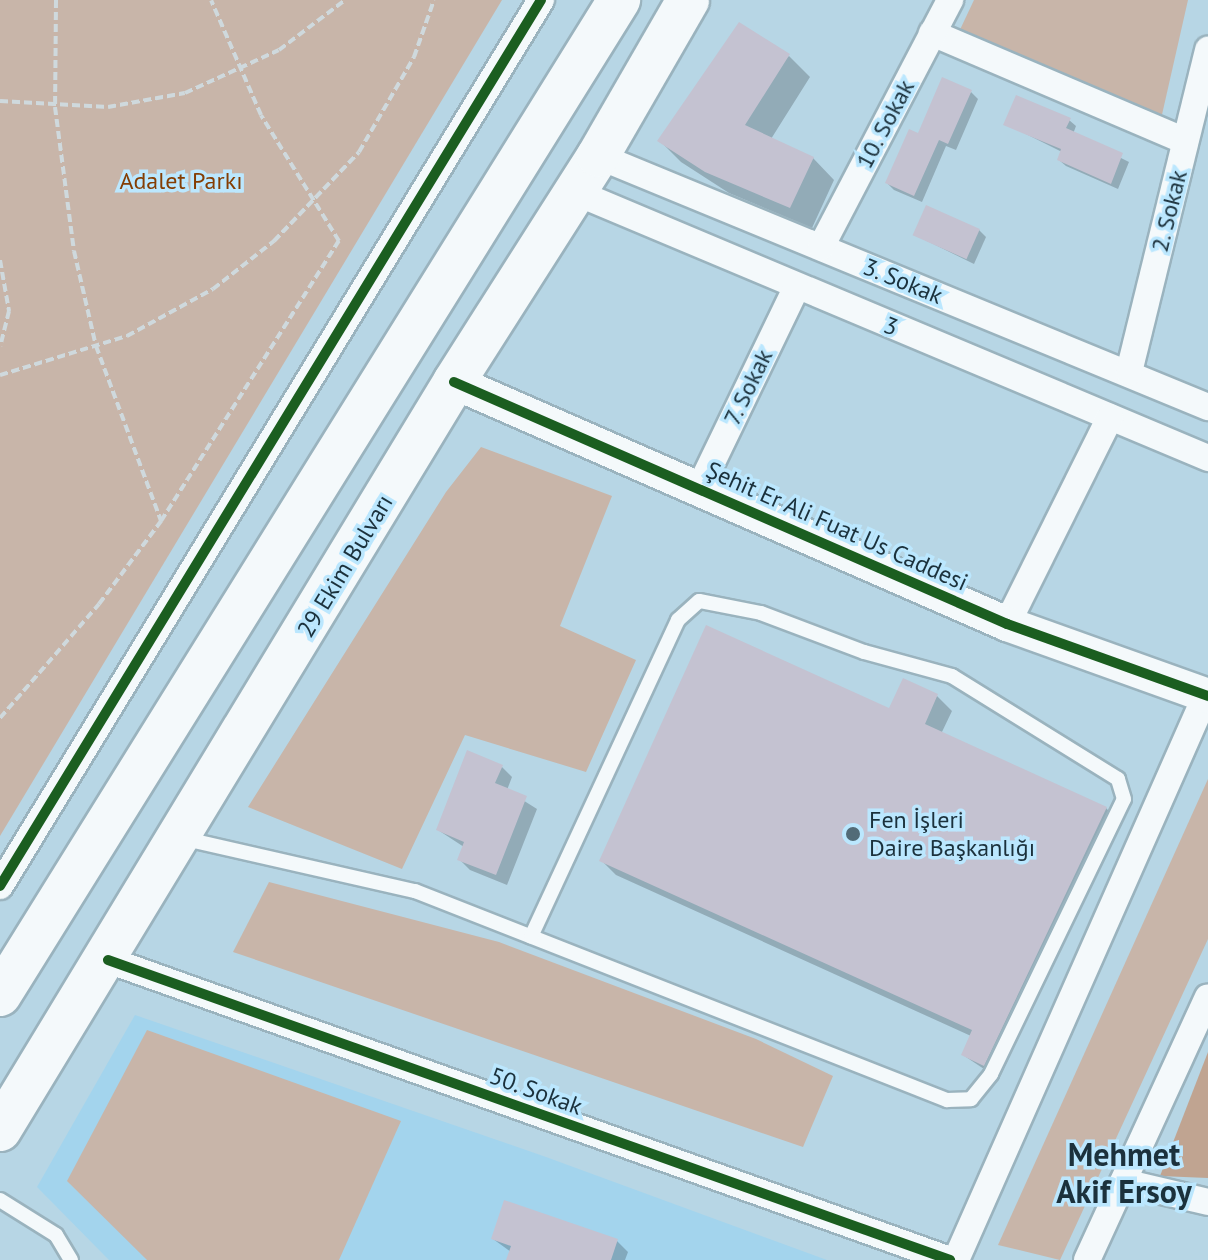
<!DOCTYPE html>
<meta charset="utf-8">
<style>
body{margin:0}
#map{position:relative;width:1208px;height:1260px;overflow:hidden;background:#b7d6e5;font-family:"PT Sans",sans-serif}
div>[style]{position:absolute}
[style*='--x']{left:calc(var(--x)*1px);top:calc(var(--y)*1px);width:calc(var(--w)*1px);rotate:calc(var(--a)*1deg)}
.built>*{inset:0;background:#a3d4ed}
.green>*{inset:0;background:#c8b5a9}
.forest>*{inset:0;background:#c0a491}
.shadow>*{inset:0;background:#0003}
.building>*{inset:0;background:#c4c2d1;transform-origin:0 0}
.path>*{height:4px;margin-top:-2px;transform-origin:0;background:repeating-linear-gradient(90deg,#cfd9dd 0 8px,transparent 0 12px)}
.roads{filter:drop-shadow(2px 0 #9ab3be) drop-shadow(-2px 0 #9ab3be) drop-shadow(0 2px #9ab3be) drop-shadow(0 -2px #9ab3be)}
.service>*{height:14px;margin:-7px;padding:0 7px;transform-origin:7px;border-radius:7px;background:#f4f9fb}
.minor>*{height:26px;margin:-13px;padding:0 13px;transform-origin:13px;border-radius:13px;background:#f4f9fb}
.tertiary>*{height:34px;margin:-17px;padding:0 17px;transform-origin:17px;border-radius:17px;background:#f4f9fb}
.primary>*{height:42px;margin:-21px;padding:0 21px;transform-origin:21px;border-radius:21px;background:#f4f9fb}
.cycleway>*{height:10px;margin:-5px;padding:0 5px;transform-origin:5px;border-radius:5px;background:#1b5e20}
.dots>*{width:22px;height:22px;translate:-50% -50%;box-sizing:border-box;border:4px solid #bbe7fe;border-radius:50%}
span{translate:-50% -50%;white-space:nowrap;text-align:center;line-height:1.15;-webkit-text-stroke:7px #bbe7fe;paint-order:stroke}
.street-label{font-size:24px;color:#1b313c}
.park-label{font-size:24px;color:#843d03}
.poi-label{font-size:24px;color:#1b313c}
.left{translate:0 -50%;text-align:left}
.district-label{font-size:32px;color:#1b313c;font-weight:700}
</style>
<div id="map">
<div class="built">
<div style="clip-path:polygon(135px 1015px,546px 1157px,827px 1260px,109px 1260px,37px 1187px)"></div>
</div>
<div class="green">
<div style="clip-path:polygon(0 0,502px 0,0 836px)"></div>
<div style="clip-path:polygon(974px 0,1188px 0,1161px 119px,957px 36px)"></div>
<div style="clip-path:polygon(481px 447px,612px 496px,560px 626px,636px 660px,586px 772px,465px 735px,402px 869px,248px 807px,446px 492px)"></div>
<div style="clip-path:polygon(1208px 779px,1208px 939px,1060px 1260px,998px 1245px)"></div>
<div style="clip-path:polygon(269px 882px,499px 942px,756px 1039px,833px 1076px,803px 1147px,233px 952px)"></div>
<div style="clip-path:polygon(147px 1030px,401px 1121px,339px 1260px,147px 1260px,67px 1181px)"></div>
</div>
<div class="forest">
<div style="clip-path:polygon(1208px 1052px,1208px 1178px,1160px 1176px)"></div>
</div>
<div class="shadow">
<div style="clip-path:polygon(789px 56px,810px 77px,771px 139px,813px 158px,834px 180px,812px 228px,729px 193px,681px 162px,660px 141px)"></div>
<div style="clip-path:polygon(971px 92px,978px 99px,956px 150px,946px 146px,922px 202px,894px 190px,887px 183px,919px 136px)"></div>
<div style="clip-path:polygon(1069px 120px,1076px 126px,1073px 134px,1129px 162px,1118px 189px,1066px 166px,1059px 160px,1062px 152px,1006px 124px)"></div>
<div style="clip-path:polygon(979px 230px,986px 237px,974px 264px,915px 235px)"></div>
<div style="clip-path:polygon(937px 696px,952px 711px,941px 734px,1106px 808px,1120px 823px,999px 1079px,963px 1055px,971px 1036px,616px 875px,601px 860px,890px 711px)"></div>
<div style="clip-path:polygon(501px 766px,512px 777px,507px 790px,537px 809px,507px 885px,470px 870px,459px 859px,464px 847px,438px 830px)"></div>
<div style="clip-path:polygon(493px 1239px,617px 1241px,628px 1252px,625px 1260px,508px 1260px,511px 1252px)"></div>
</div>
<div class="building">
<div style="clip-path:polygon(739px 22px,790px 54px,745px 125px,814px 157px,790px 208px,705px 172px,657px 141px)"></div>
<div style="clip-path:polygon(942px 77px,972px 90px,948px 144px,939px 140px,914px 196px,885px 183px,909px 129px,918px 133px)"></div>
<div style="clip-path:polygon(1016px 95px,1071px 118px,1066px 128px,1123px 153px,1111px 184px,1057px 160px,1061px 149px,1003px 125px)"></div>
<div style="left:926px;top:205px;width:59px;height:33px;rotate:24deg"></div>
<div style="clip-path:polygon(706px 625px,889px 708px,903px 678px,938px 694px,925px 724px,1107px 807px,984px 1066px,961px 1055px,972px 1030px,599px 861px)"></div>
<div style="clip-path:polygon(467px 750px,503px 765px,495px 783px,527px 796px,496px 875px,457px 860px,464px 842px,436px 830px)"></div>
<div style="clip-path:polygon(504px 1200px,618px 1239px,611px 1260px,506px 1260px,511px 1246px,491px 1239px)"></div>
</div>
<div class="path">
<div style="--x:56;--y:0;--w:107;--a:90.5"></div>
<div style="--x:55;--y:107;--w:145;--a:82.5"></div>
<div style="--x:74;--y:251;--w:98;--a:77"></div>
<div style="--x:96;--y:346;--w:187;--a:69.6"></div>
<div style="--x:0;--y:101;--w:108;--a:3.2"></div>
<div style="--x:108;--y:107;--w:78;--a:-10.3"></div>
<div style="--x:185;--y:93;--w:103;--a:-24.6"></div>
<div style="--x:279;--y:50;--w:83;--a:-37.1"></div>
<div style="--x:0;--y:260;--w:52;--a:80"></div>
<div style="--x:9;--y:311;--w:36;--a:104"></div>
<div style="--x:0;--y:375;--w:133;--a:-17.1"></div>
<div style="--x:127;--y:336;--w:98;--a:-28.7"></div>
<div style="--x:213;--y:289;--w:78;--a:-38.2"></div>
<div style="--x:274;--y:241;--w:123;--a:-46.3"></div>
<div style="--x:359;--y:152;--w:110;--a:-59.9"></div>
<div style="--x:414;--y:57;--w:60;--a:-70.7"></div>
<div style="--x:0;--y:718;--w:151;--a:-49"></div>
<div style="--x:99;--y:604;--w:104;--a:-53.2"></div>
<div style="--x:161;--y:521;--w:332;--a:-57.6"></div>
<div style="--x:339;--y:241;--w:148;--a:-121.8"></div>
<div style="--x:261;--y:115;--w:125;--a:-113.5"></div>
</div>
<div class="roads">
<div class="service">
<div style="--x:181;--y:838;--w:240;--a:12.8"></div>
<div style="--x:415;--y:891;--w:572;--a:21.45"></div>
<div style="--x:947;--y:1100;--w:24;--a:-2"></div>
<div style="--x:971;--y:1099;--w:32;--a:-51"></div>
<div style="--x:991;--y:1074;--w:305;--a:-64.2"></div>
<div style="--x:1124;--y:799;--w:21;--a:-107"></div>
<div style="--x:1118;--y:779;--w:195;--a:-148.2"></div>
<div style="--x:952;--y:676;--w:91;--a:-164.7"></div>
<div style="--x:864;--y:652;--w:110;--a:-159.3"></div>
<div style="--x:761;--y:613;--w:63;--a:-169"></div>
<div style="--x:699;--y:601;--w:28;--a:138"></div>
<div style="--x:678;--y:620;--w:349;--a:114.9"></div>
<div style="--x:0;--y:1200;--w:66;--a:32"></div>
<div style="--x:56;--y:1235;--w:29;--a:59"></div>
</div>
<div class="minor">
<div style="--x:932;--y:33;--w:275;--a:23.1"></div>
<div style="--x:598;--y:156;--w:660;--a:22.37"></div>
<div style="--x:575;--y:192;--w:687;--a:22.79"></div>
<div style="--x:821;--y:247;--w:279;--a:-62.4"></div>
<div style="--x:1129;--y:372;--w:332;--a:-76.2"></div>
<div style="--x:700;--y:487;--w:221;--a:-64.2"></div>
<div style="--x:1007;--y:624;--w:231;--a:-63.5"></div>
<div style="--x:0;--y:886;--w:1038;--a:-58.59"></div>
<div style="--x:108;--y:960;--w:894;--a:19.61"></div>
<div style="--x:1123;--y:1182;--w:87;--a:13.2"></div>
<div style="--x:956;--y:1260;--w:618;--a:-66.13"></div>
<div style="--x:1087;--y:1260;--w:289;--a:-65.3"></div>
</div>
<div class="tertiary">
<div style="--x:454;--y:382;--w:604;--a:23.63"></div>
<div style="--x:1007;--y:624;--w:214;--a:19.7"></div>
</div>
<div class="primary">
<div style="--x:0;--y:995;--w:1172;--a:-58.11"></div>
<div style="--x:0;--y:1130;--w:875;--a:-58.74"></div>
<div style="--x:454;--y:382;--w:268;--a:-57.5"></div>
<div style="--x:598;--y:156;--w:180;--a:-60"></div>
</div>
</div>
<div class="cycleway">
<div style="--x:454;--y:382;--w:604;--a:23.63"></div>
<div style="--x:1007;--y:624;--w:214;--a:19.7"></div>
<div style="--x:0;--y:886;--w:1038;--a:-58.59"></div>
<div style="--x:108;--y:960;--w:894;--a:19.61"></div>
</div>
<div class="dots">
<div style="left:853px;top:834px;background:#526b77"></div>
</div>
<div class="street-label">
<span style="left:885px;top:124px;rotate:-62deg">10. Sokak</span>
<span style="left:1169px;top:211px;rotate:-76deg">2. Sokak</span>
<span style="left:903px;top:281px;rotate:22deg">3. Sokak</span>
<span style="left:891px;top:326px;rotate:22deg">3</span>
<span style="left:748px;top:387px;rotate:-64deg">7. Sokak</span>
<span style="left:837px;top:526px;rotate:24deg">Şehit Er Ali Fuat Us Caddesi</span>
<span style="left:345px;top:566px;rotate:-59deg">29 Ekim Bulvarı</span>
<span style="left:536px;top:1091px;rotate:20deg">50. Sokak</span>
</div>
<div class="park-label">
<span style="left:181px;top:181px">Adalet Parkı</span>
</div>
<div class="poi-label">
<span class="left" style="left:869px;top:834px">Fen İşleri<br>Daire Başkanlığı</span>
</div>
<div class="district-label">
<span style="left:1124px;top:1173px">Mehmet<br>Akif Ersoy</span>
</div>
</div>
